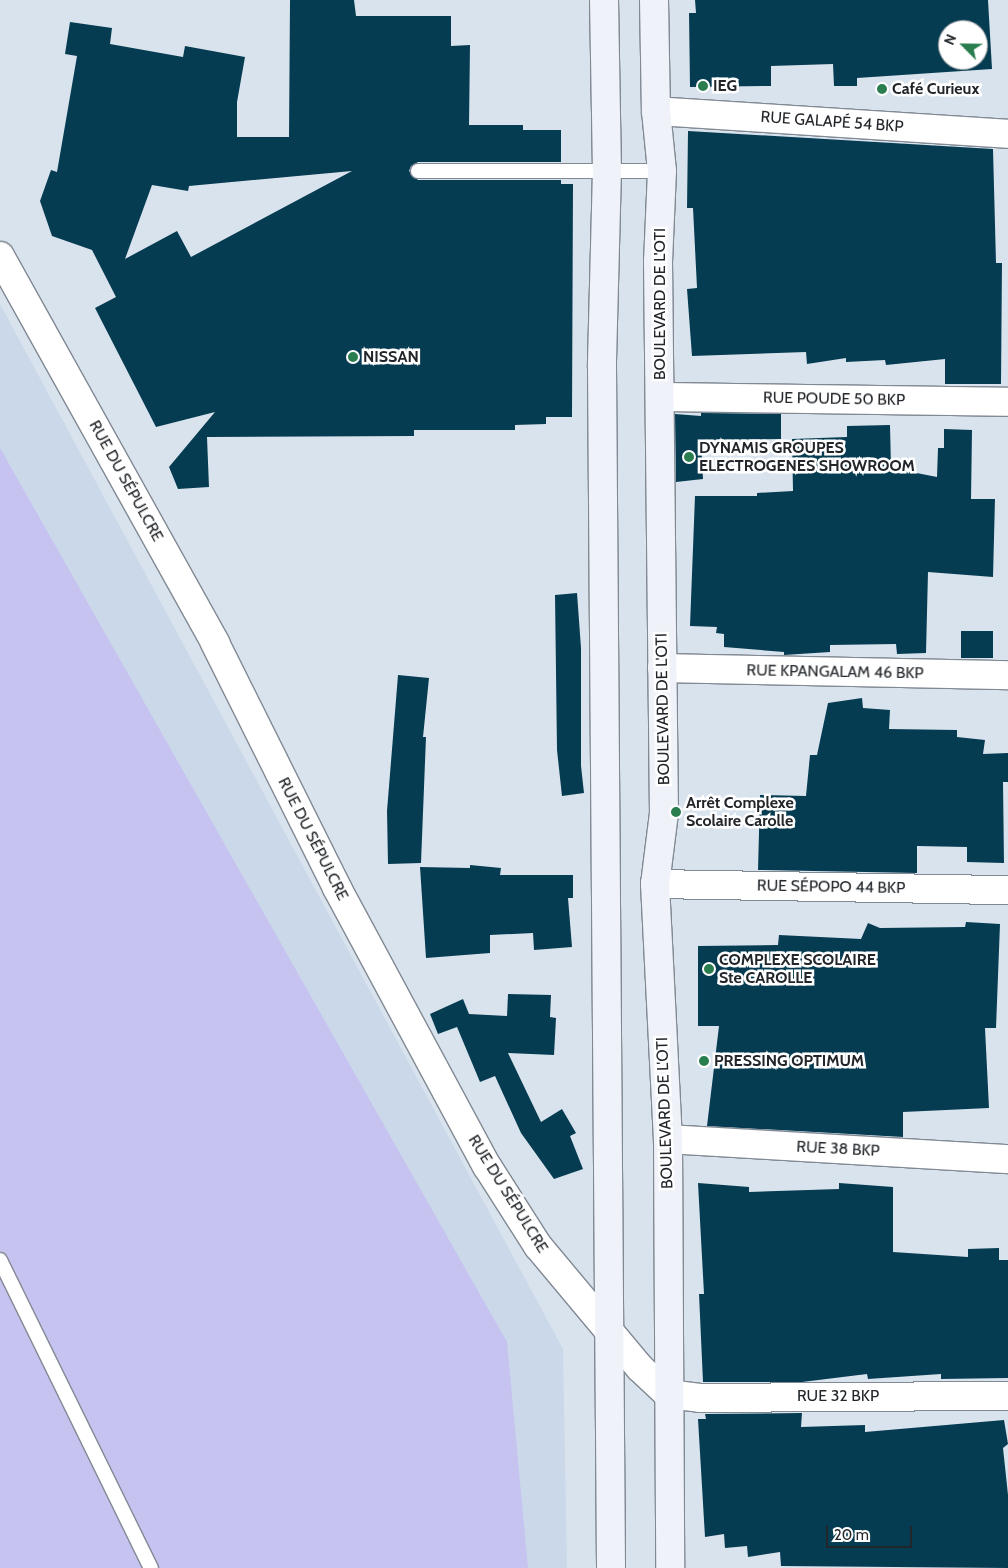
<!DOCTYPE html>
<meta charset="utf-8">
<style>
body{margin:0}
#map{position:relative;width:1008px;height:1568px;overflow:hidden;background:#d9e3ed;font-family:Cabin,sans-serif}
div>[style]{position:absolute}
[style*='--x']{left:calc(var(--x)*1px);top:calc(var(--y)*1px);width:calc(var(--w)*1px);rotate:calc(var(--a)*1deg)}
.built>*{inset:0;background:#cad8e9}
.green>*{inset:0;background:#c6c3f0}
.building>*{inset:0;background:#063c52;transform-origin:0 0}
.roads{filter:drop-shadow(1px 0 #818993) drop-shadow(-1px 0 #818993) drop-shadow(0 1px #818993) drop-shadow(0 -1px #818993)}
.lane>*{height:14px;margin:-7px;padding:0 7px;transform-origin:7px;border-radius:7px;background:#fff}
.street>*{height:28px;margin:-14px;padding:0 14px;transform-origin:14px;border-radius:14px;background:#fff}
.secondary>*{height:28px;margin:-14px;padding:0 14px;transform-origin:14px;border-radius:14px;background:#eff2f8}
.dots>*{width:14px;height:14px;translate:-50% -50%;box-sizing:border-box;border:2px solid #fff;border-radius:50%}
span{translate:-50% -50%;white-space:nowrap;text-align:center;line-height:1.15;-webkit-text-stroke:5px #fff;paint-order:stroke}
.poi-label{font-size:16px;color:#22262a;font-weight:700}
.left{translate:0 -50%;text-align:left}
.street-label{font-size:16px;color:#22262a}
.north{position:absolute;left:938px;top:20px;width:50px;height:50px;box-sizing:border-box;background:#fff;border:1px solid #a7a8aa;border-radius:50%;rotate:293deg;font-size:14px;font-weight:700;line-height:20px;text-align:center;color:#22262a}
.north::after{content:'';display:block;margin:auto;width:18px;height:22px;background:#2a7d4f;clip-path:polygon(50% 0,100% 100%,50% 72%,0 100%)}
.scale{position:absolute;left:826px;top:1526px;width:86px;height:22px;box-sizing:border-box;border:2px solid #22262a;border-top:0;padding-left:6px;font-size:15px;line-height:18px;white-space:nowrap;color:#22262a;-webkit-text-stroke:4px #fff;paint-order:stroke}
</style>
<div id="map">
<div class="built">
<div style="clip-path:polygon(0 304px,563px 1349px,567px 1568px,0 1568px)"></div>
</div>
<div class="green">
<div style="clip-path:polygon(0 448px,507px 1342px,528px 1568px,0 1568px)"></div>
</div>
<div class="building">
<div style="clip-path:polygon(evenodd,290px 0,354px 0,356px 16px,451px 16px,451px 46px,470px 45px,469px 125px,523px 125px,523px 130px,561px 130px,561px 162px,418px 162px,411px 166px,409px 171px,418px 180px,561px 180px,561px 184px,573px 184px,572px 417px,546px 417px,546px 424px,515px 425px,515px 430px,414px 430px,414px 436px,207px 437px,209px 487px,178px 489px,169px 467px,215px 412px,156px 427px,95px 308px,116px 297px,92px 250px,52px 236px,40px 201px,51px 170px,57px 172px,77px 56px,65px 54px,70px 22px,112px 28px,110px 44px,183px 57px,185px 46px,245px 57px,237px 102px,237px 137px,289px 137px,290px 0,352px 171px,191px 257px,177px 231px,125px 259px,152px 185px,188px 191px,189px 186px,352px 171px)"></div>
<div style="clip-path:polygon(evenodd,695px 0,988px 0,992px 69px,857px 78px,857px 86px,834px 86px,833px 64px,771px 66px,771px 86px,690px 87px,689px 13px,696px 13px,695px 0,948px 30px,978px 30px,978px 60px,948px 60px,948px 30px)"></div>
<div style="clip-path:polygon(688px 131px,993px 149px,996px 263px,1002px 263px,1001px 384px,945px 384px,945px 359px,886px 365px,885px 360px,846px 362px,846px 358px,807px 364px,806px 352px,692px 356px,687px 289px,697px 288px,693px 208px,687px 208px)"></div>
<div style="clip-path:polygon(701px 413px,781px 414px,781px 439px,701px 440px,703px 479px,676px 482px,675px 414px,701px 416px)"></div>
<div style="clip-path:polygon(890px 425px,891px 468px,937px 477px,938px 448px,944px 448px,944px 429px,972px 430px,971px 499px,995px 499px,993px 577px,928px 572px,926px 653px,897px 654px,896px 644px,830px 645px,830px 652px,784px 655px,784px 652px,724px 647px,724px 634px,716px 633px,717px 627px,690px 626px,695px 496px,757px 496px,757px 493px,793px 491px,792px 439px,847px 437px,847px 426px)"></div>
<div style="clip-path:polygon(577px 593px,581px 648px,581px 766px,584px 793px,562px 796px,557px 750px,555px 595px)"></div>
<div style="left:961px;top:631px;width:32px;height:27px"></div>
<div style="clip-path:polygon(398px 675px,429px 678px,423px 737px,426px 737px,421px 863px,388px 864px,387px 811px)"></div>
<div style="clip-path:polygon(862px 698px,863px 708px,890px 710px,889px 729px,957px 730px,957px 737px,985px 740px,983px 754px,1008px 753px,1008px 782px,1003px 782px,1004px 863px,967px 862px,967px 847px,917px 846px,917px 873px,758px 870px,760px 795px,806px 796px,810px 755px,817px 755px,828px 703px)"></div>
<div style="clip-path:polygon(470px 865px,501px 868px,500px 875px,573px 875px,573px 898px,568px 898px,572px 947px,534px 950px,533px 933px,490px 935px,490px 953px,426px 958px,420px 867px,470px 868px)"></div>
<div style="clip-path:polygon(966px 922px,1000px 924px,996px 1028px,985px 1028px,989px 1108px,903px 1112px,903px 1137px,707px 1126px,719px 1026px,698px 1026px,698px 946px,778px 945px,779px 935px,861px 939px,868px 923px,880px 928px,965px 927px)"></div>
<div style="clip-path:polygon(508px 994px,551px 995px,550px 1017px,556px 1018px,554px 1055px,508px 1053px,541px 1122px,562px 1109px,576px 1133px,570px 1136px,583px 1169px,554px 1179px,521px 1133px,495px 1076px,480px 1082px,457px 1027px,438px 1034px,430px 1014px,463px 999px,469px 1014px,507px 1016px)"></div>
<div style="clip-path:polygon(698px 1183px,749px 1187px,749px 1192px,839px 1189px,839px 1183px,893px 1187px,893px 1252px,968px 1257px,968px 1249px,999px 1248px,999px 1260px,1008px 1260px,1008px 1378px,941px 1379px,941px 1374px,868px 1379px,867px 1374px,802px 1382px,703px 1382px,699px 1294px,704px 1294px)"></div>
<div style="clip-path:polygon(802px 1413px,801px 1427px,865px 1425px,865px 1432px,1004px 1420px,1008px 1444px,1003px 1448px,1008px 1495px,1008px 1568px,781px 1566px,780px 1552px,748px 1557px,747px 1546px,725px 1548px,724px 1534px,705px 1537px,698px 1419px,706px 1419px,705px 1414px)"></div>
</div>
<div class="roads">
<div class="lane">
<div style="--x:418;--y:171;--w:244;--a:0"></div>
<div style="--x:0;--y:1260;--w:343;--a:63.9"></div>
</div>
<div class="street">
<div style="--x:656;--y:111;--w:353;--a:3.7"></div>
<div style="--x:0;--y:256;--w:443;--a:60.9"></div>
<div style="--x:215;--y:643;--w:274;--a:63.5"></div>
<div style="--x:337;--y:888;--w:316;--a:61.7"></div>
<div style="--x:487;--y:1166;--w:95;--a:57.5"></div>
<div style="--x:538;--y:1246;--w:159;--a:50.1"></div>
<div style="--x:640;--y:1368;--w:38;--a:43"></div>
<div style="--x:668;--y:1394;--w:32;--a:7"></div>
<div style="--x:700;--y:1398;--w:308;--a:-0.4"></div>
<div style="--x:660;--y:397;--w:348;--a:0.8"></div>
<div style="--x:662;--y:668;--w:346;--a:1.2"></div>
<div style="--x:655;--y:884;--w:353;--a:1"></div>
<div style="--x:668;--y:1139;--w:341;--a:3.4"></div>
</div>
<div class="secondary">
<div style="--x:604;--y:0;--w:170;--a:89"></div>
<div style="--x:607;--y:170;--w:197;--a:91.5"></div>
<div style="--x:602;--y:367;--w:1201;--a:89.57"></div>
<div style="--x:654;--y:0;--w:111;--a:89"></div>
<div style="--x:656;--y:111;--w:60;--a:84.3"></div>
<div style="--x:662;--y:171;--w:90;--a:92.5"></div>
<div style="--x:658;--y:261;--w:552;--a:89.38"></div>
<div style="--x:664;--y:813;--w:72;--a:97.2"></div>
<div style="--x:655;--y:884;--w:255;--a:87.1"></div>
<div style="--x:668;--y:1139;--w:429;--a:89.7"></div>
</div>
</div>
<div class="dots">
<div style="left:703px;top:86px;background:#2a7d4f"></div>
<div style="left:882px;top:89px;background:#2a7d4f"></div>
<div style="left:353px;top:357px;background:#2a7d4f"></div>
<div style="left:689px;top:457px;background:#2a7d4f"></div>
<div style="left:676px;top:812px;background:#2a7d4f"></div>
<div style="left:709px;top:969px;background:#2a7d4f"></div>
<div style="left:704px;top:1061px;background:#2a7d4f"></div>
</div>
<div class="poi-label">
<span class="left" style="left:713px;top:86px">IEG</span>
<span class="left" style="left:892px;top:89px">Café Curieux</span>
<span class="left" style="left:363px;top:357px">NISSAN</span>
<span class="left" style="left:699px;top:457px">DYNAMIS GROUPES<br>ELECTROGENES SHOWROOM</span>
<span class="left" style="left:686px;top:812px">Arrêt Complexe<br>Scolaire Carolle</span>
<span class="left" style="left:719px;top:969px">COMPLEXE SCOLAIRE<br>Ste CAROLLE</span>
<span class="left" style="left:714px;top:1061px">PRESSING OPTIMUM</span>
</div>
<div class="street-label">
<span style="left:832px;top:122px;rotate:4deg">RUE GALAPÉ 54 BKP</span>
<span style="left:660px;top:304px;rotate:-90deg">BOULEVARD DE L'OTI</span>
<span style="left:834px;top:399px;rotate:1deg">RUE POUDE 50 BKP</span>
<span style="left:126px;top:481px;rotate:61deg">RUE DU SÉPULCRE</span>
<span style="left:835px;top:672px;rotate:1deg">RUE KPANGALAM 46 BKP</span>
<span style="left:663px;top:709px;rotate:-91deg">BOULEVARD DE L'OTI</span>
<span style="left:313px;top:839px;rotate:63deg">RUE DU SÉPULCRE</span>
<span style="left:831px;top:887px;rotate:1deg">RUE SÉPOPO 44 BKP</span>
<span style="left:665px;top:1113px;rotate:-92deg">BOULEVARD DE L'OTI</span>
<span style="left:838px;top:1149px;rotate:3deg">RUE 38 BKP</span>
<span style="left:508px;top:1194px;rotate:58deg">RUE DU SÉPULCRE</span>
<span style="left:838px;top:1396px">RUE 32 BKP</span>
</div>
<div class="north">N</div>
<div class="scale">20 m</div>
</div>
